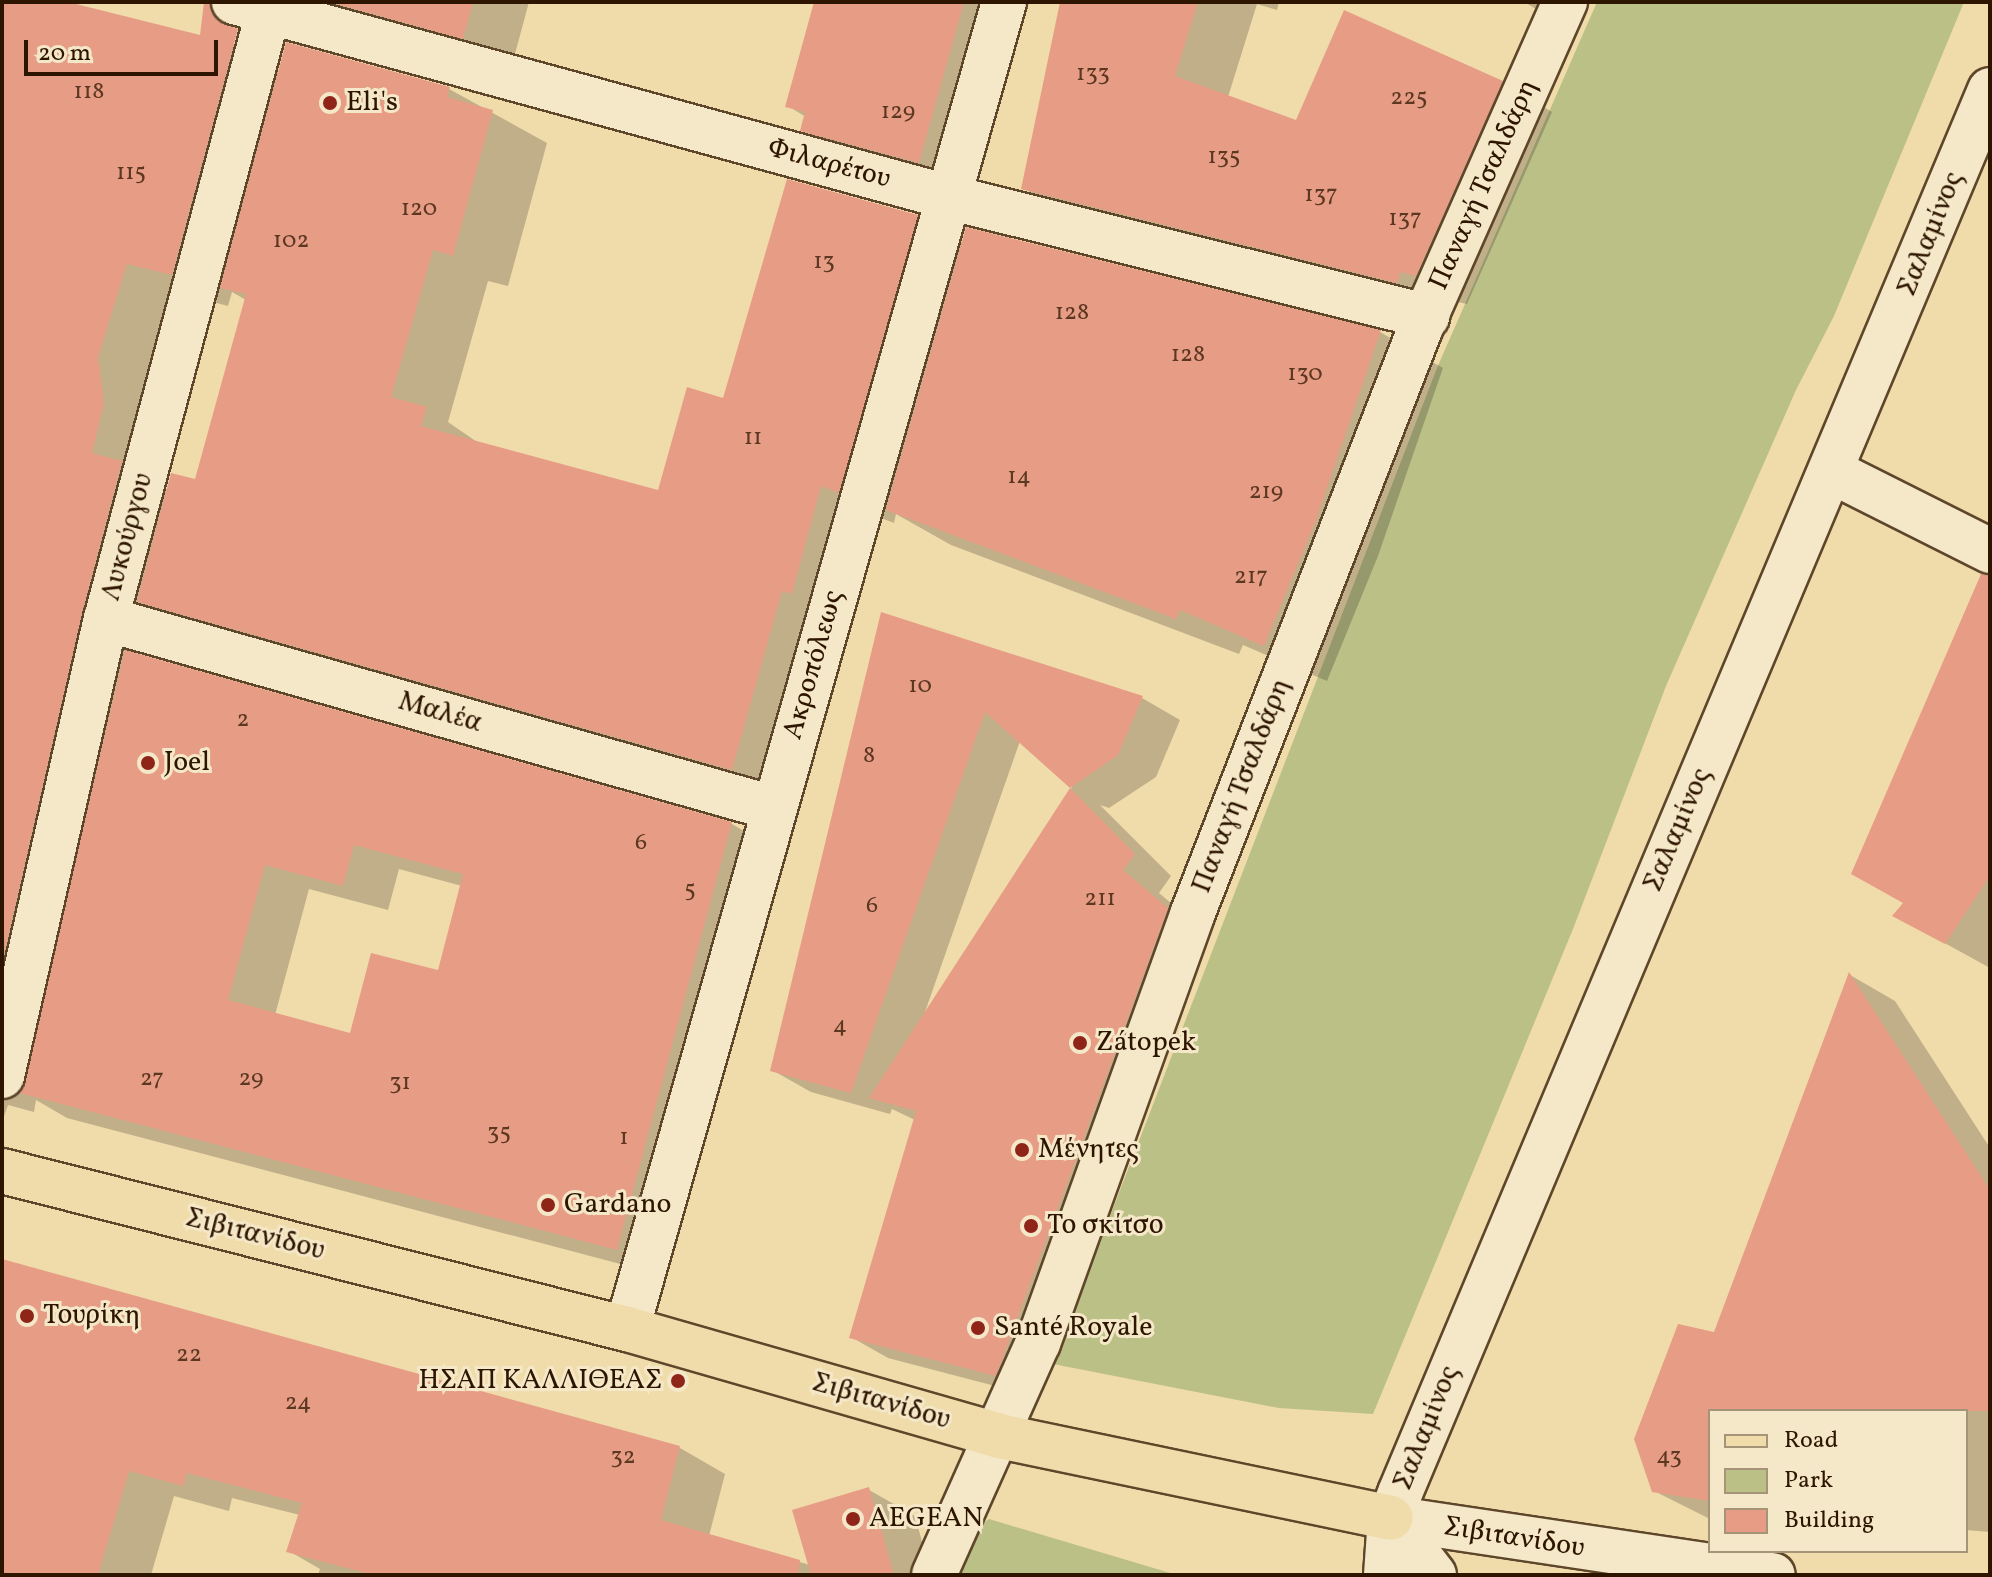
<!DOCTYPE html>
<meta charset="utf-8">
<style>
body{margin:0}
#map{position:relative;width:1992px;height:1577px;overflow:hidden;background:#f0dbaa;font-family:Vollkorn,serif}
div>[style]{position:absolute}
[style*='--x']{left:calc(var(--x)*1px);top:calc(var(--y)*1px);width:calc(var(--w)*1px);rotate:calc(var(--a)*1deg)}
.green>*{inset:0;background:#bbc087}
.shadow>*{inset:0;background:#0003}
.building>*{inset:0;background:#e79d85}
.roads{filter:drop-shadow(2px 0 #5e462a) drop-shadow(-2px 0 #5e462a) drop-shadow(0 2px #5e462a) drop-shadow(0 -2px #5e462a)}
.minor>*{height:44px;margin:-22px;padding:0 22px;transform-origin:22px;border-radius:22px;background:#f5e8c8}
.major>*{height:44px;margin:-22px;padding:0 22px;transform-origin:22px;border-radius:22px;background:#f0dbaa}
.dots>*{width:22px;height:22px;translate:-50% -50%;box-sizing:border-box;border:4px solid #f5e8c8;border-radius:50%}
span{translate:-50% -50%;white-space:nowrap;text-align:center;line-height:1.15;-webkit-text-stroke:6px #f5e8c8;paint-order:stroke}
.number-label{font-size:24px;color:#5c3721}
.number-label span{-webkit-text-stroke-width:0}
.poi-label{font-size:28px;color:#2e1500}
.left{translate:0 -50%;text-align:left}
.right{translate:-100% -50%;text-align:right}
.street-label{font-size:28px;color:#2e1500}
.frame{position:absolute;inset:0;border:4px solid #2e1500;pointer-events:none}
.legend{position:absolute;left:1708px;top:1409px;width:260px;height:144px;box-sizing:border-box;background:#f5e8c8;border:2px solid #a59478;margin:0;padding:10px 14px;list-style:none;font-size:24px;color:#2e1500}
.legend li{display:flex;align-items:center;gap:16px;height:40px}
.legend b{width:40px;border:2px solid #a59478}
.scale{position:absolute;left:24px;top:40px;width:194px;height:36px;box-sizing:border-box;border:4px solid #2e1500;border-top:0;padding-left:10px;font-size:24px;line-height:28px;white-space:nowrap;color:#2e1500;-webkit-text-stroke:6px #f5e8c8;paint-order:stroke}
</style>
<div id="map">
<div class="green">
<div style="clip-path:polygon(1597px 2px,1964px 2px,1834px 316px,1796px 390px,1666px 686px,1573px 929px,1373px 1414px,1279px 1408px,1053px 1364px,1437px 368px)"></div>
<div style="clip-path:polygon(989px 1519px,1177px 1575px,942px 1575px,975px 1529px)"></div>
</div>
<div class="shadow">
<div style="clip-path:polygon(evenodd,2px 2px,59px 2px,233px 45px,280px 72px,449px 89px,547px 143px,508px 286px,488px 281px,448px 422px,480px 444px,660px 493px,724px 400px,917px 216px,963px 243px,1380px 332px,1443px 368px,1378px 556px,1327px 681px,1243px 645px,1239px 654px,951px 545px,896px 514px,894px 523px,876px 516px,788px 801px,194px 633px,148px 606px,135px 655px,732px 824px,776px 850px,662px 1275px,67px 1118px,36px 1100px,34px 1112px,8px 1105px,2px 1122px,2px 2px,232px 292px,246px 300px,196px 482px,168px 490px,149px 479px,183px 294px,228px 306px,232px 292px,2px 2px,399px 869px,462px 886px,439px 973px,351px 1036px,275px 1015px,309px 889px,388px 910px,399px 869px)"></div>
<div style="clip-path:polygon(325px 2px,529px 2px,512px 65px,365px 25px)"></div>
<div style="clip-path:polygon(837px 2px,1021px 2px,969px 190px,852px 158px,803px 130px,806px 117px,788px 106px)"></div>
<div style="clip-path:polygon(1062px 2px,1279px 2px,1277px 10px,1257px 4px,1228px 97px,1297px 122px,1502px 82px,1552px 112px,1467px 304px,1074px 218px,1023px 188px)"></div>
<div style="clip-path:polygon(1524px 2px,1591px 2px,1576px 32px)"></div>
<div style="clip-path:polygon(evenodd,882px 614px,1142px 698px,1180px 720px,1156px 777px,1109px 808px,1100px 805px,1171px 876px,1159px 893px,1204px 931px,1033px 1396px,888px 1358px,851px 1337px,915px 1120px,892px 1109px,890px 1114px,811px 1092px,772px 1070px,882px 614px,1020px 741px,1072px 787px,927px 1013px,925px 1012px,1020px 741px)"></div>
<div style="clip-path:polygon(1990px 657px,1990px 968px,1941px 941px,1905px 903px)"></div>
<div style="clip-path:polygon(1850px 975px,1895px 1001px,1990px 1148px,1990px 1532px,1966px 1530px,1966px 1411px,1710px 1411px,1710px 1519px,1654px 1491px)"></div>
<div style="clip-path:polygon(2px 1262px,680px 1448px,725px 1474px,709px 1536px,810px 1565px,869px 1490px,915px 1516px,931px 1575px,318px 1575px,320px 1569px,289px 1551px,300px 1515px,232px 1498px,229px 1511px,174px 1496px,151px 1575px,2px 1575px)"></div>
</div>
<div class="building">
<div style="clip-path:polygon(2px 2px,68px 2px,200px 35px,204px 2px,210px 2px,217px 20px,238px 29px,172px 275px,127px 264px,98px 357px,104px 403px,92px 453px,122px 461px,82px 613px,2px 963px)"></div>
<div style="clip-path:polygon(329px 2px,473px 2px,463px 39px)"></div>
<div style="clip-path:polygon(814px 2px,964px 2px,919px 163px,800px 131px,805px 112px,785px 107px)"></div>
<div style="clip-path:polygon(1060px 2px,1198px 2px,1175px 76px,1296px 120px,1344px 10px,1503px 81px,1416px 276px,1401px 272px,1397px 283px,1021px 189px)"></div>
<div style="clip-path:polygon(286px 42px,450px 87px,447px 97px,493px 110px,453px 256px,433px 250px,391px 397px,427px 407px,421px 426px,658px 490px,687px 387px,723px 398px,787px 179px,918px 215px,839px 493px,821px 486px,792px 594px,782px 591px,732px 770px,137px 602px,171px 473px,195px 479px,246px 294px,220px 288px)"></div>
<div style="clip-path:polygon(966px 227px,1381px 330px,1316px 520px,1264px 646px,1180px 610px,1176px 619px,886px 510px)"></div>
<div style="clip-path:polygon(1981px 574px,1990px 576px,1990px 876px,1945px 944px,1892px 916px,1903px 903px,1851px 874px)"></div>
<div style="clip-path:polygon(881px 612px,1143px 696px,1118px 755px,1070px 788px,985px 712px,851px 1093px,770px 1071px)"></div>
<div style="clip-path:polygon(evenodd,125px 650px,732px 822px,617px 1250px,20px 1093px,125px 650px,354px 845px,463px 874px,438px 970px,371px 953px,350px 1033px,228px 1000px,265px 865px,343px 886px,354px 845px)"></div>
<div style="clip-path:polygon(1070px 788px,1135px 854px,1123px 870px,1168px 908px,996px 1376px,849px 1338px,916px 1111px,869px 1098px)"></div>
<div style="clip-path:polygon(1849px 972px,1990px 1190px,1990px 1411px,1710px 1411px,1710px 1501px,1652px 1492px,1634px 1439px,1678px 1324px,1714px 1332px)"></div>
<div style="clip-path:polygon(2px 1259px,680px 1446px,661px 1520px,800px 1560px,798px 1575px,374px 1575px,286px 1552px,302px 1503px,187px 1473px,183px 1486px,129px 1471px,98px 1575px,2px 1575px)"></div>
<div style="clip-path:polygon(869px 1487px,894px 1575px,811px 1575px,792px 1510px)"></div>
</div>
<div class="roads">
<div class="minor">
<div style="--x:234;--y:2;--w:740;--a:15.28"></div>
<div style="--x:948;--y:197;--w:494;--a:14"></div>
<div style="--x:1833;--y:472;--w:176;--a:26.7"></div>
<div style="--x:106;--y:619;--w:693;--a:15.82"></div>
<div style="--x:2;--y:1076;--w:469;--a:-77.2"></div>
<div style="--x:106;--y:619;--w:639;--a:-75.03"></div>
<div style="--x:627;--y:1329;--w:1380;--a:-74.14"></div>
<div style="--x:1390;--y:1518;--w:387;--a:8.5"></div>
<div style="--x:1390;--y:1518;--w:72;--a:52.3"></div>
<div style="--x:934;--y:1575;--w:254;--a:-65.9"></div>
<div style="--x:1038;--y:1343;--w:455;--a:-70.2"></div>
<div style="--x:1192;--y:915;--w:629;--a:-68.74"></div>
<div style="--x:1420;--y:329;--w:358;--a:-66.1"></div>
<div style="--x:1386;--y:1575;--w:57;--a:-86"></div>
<div style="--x:1390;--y:1518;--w:27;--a:-68"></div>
<div style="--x:1400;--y:1493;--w:1522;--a:-67.19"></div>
</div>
<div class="major">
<div style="--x:2;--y:1171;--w:645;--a:14.19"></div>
<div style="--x:627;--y:1329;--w:387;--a:16"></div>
<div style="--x:999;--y:1436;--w:400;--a:11.8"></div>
</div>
</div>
<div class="dots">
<div style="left:330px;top:103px;background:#8f2418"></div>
<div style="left:148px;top:763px;background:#8f2418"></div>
<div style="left:1080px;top:1043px;background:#8f2418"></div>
<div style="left:1022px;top:1150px;background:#8f2418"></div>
<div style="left:548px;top:1205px;background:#8f2418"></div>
<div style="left:1031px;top:1226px;background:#8f2418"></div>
<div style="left:27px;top:1316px;background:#8f2418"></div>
<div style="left:978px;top:1328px;background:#8f2418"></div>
<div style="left:678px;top:1381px;background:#8f2418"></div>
<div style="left:853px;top:1519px;background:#8f2418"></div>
</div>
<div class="number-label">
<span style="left:1093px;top:75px">133</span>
<span style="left:89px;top:93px">118</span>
<span style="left:1409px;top:99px">225</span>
<span style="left:898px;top:113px">129</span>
<span style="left:1224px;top:158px">135</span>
<span style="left:131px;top:174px">115</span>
<span style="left:1321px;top:196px">137</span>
<span style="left:419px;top:210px">120</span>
<span style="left:1405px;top:220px">137</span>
<span style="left:291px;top:242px">102</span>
<span style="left:824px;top:263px">13</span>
<span style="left:1072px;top:314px">128</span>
<span style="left:1188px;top:356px">128</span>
<span style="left:1305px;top:375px">130</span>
<span style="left:753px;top:439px">11</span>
<span style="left:1019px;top:478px">14</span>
<span style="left:1266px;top:493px">219</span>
<span style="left:1251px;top:578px">217</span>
<span style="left:920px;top:687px">10</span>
<span style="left:243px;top:721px">2</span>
<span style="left:869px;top:757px">8</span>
<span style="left:641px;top:844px">6</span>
<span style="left:690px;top:891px">5</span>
<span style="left:1100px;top:900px">211</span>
<span style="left:872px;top:907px">6</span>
<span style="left:840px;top:1027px">4</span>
<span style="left:152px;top:1080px">27</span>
<span style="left:251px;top:1080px">29</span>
<span style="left:400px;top:1084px">31</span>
<span style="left:499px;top:1134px">35</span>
<span style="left:624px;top:1139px">1</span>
<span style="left:189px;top:1356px">22</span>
<span style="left:298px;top:1404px">24</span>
<span style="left:623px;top:1458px">32</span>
<span style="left:1669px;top:1458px">43</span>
</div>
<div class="poi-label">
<span class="left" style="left:346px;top:103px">Eli's</span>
<span class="left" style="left:164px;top:763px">Joel</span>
<span class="left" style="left:1096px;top:1043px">Zátopek</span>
<span class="left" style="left:1038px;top:1150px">Μένητες</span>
<span class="left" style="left:564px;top:1205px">Gardano</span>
<span class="left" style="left:1047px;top:1226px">Το σκίτσο</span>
<span class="left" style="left:43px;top:1316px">Τουρίκη</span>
<span class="left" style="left:994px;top:1328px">Santé Royale</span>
<span class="right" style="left:662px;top:1381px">ΗΣΑΠ ΚΑΛΛΙΘΕΑΣ</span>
<span class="left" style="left:869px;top:1519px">AEGEAN</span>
</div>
<div class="street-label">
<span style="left:829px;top:164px;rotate:15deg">Φιλαρέτου</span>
<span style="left:1484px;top:185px;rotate:-66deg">Παναγή Τσαλδάρη</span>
<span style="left:1931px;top:234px;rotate:-68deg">Σαλαμίνος</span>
<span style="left:128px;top:537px;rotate:-75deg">Λυκούργου</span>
<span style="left:814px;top:665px;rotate:-74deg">Ακροπόλεως</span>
<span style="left:440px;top:713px;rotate:16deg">Μαλέα</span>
<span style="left:1242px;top:786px;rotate:-69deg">Παναγή Τσαλδάρη</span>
<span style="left:1678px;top:830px;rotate:-67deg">Σαλαμίνος</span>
<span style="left:255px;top:1235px;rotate:14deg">Σιβιτανίδου</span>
<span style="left:881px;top:1402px;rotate:16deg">Σιβιτανίδου</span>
<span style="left:1427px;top:1428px;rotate:-68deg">Σαλαμίνος</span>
<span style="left:1514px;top:1538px;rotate:9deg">Σιβιτανίδου</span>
</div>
<div class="frame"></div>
<ul class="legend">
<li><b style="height:10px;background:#f0dbaa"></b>Road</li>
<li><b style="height:22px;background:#bbc087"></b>Park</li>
<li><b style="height:22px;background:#e79d85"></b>Building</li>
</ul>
<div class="scale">20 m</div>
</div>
